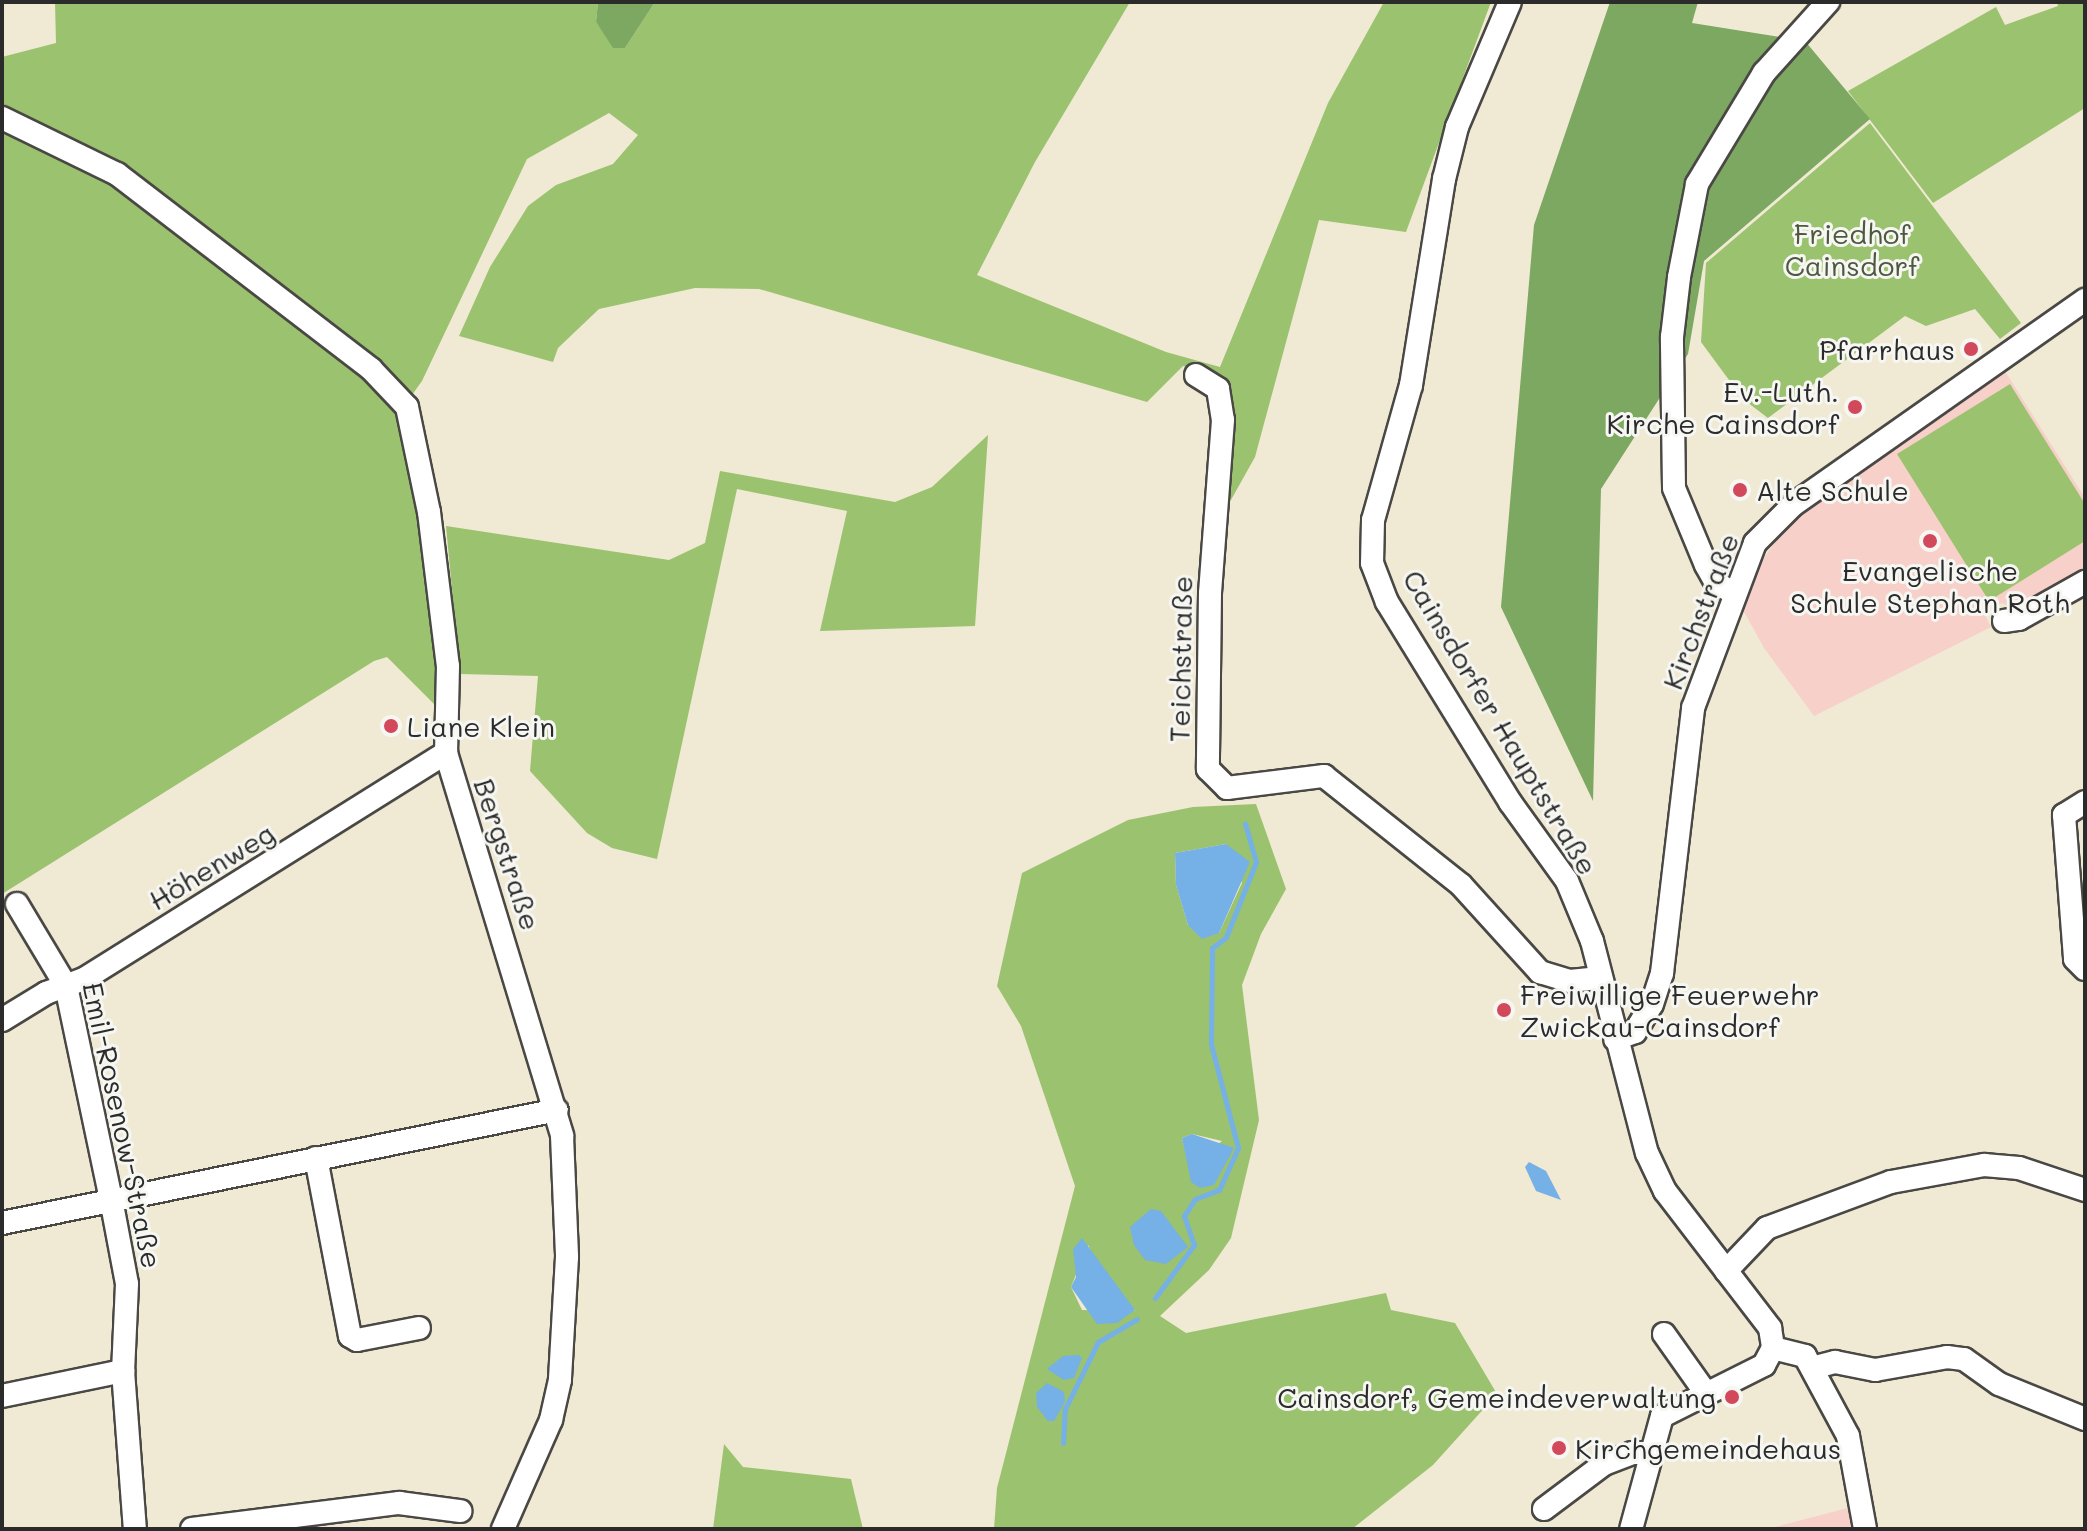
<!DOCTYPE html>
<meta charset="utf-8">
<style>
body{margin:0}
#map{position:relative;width:2087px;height:1531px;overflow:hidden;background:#f0e9d4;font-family:Mali,sans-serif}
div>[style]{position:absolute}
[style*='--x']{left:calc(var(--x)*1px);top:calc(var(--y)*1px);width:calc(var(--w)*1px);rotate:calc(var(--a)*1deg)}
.built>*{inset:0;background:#f7d0c9}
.green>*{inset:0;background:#9bc26e}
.forest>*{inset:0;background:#7ca861}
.water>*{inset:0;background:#75b0e6}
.stream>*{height:5px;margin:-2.5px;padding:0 2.5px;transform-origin:2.5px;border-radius:2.5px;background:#75b0e6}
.roads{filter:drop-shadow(2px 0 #494844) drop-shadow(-2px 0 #494844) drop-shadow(0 2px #494844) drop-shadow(0 -2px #494844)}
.minor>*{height:22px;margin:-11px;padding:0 11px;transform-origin:11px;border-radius:11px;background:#fff}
.dots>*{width:22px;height:22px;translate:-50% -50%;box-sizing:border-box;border:4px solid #f6f6f2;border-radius:50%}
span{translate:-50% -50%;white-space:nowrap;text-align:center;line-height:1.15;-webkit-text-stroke:6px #f6f6f2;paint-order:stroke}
.park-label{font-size:28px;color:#4d583f}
.poi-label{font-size:28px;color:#2b2b2b}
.right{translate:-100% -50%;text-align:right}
.left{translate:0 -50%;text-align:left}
.street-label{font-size:28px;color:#2b2b2b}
.frame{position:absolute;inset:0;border:4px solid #2b2b2b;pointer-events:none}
</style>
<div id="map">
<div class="built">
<div style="clip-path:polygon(2003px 368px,2085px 498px,2085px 572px,2019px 611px,2002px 603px,1984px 613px,1991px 627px,1814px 716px,1764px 648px,1742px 608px,1749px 579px,1797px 511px)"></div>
<div style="clip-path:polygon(1848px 1508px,1852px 1529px,1767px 1529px)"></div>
</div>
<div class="green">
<div style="clip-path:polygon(55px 2px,598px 2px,596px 22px,614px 48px,625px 48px,655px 2px,1130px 2px,1035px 162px,977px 275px,1166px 352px,1220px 367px,1328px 103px,1384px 2px,1491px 2px,1406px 232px,1319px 220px,1255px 457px,1227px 507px,1235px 411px,1224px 377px,1183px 366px,1147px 402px,759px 289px,695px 288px,599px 309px,558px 348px,553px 362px,459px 336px,490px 267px,528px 206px,556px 185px,613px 164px,638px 135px,609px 113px,527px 159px,422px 381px,399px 413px,435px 619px,437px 707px,387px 657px,374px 661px,2px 894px,2px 57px,56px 43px)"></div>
<div style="clip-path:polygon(2057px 2px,2085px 2px,2085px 108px,1933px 203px,1848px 91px,1996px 7px,2005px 25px,2058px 6px)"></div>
<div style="clip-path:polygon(1870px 123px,2021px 323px,2000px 339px,1975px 309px,1926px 326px,1905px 316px,1768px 418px,1743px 399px,1701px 342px,1706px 263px)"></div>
<div style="clip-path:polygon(2010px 384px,2085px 504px,2085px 541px,1989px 601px,1897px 454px)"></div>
<div style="clip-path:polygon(988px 435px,975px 626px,820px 631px,847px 511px,737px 489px,657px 859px,612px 848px,587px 833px,530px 771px,538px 676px,460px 674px,446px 526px,669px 560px,705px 543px,720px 471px,895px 502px,932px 487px)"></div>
<div style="clip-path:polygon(evenodd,1256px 804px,1286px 889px,1261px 934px,1242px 985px,1259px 1120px,1231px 1238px,1209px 1270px,1160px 1316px,1186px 1333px,1386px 1293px,1391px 1310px,1455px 1323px,1497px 1394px,1433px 1465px,1352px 1529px,994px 1529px,997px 1488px,1075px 1186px,1021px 1026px,997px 986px,1022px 873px,1128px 820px,1193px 807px,1256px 804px,1226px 844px,1242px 883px,1219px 933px,1188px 925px,1176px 885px,1175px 853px,1226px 844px,1256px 804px,1192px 1134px,1222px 1141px,1189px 1167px,1182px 1138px,1192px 1134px,1256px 804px,1088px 1245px,1095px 1259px,1135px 1311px,1082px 1310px,1071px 1287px,1088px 1245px)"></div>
<div style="clip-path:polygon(724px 1444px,743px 1467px,851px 1479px,863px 1529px,713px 1529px)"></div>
</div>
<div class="forest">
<div style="clip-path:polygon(598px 2px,655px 2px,625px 48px,613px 48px,596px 22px)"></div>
<div style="clip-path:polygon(1610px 2px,1698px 2px,1692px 23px,1805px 41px,1870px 119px,1704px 261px,1688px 354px,1601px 489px,1593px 801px,1501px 607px,1534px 225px)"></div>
</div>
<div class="water">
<div style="clip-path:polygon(1226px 844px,1250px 862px,1219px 933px,1202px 939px,1188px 925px,1176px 885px,1175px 853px)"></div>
<div style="clip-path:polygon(1192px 1134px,1234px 1148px,1214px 1185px,1200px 1188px,1191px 1182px,1182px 1138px)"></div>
<div style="clip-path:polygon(1529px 1162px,1546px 1171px,1561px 1200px,1536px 1191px,1525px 1167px)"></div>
<div style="clip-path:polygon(1151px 1209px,1161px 1211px,1188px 1247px,1166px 1264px,1145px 1260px,1134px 1245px,1130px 1227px)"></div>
<div style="clip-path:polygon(1082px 1238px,1135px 1310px,1117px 1323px,1097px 1324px,1071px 1287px,1076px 1277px,1073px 1249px)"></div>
<div style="clip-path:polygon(1079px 1355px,1082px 1358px,1074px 1378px,1064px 1380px,1047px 1369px,1063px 1356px)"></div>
<div style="clip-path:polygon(1047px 1383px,1064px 1392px,1065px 1402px,1054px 1421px,1048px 1421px,1037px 1407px,1036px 1393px)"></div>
</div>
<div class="stream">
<div style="--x:1155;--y:1298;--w:66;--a:-53.7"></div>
<div style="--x:1194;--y:1245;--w:31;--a:-109"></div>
<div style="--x:1184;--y:1216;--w:20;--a:-57"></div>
<div style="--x:1195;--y:1199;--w:26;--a:-21"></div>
<div style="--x:1219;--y:1190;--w:46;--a:-65.7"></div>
<div style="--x:1238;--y:1148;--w:107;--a:-104.6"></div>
<div style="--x:1211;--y:1044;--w:96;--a:-89.4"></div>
<div style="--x:1212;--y:948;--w:18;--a:-38"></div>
<div style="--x:1226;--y:937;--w:81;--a:-68.2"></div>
<div style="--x:1256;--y:862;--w:40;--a:-106"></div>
<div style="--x:1063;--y:1443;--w:34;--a:-87"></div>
<div style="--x:1065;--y:1409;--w:75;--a:-63.8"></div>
<div style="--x:1098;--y:1342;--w:45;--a:-30.5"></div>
</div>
<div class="roads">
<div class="minor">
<div style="--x:1510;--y:2;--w:136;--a:113"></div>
<div style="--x:1457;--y:127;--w:54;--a:104"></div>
<div style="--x:1444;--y:179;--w:209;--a:99.1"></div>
<div style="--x:1411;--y:385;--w:140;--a:105.7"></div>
<div style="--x:1373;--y:520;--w:43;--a:91.3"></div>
<div style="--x:1372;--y:563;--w:42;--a:69"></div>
<div style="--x:1387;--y:602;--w:235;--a:58.4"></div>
<div style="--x:1510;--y:802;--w:97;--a:54.2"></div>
<div style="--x:1567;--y:881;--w:65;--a:67.4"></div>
<div style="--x:1592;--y:941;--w:219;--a:75.5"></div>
<div style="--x:1647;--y:1153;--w:42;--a:64.7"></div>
<div style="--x:1665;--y:1191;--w:173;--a:52.5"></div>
<div style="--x:1770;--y:1328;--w:20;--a:81"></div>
<div style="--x:1773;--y:1348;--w:19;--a:118"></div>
<div style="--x:1764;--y:1365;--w:114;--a:153.4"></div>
<div style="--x:1662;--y:1416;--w:117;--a:105.3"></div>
<div style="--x:2;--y:118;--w:128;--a:26"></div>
<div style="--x:117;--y:174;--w:320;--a:37.5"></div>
<div style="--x:371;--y:369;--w:52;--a:46.5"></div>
<div style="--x:407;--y:407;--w:107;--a:78.2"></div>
<div style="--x:429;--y:512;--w:155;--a:83"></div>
<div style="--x:448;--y:666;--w:87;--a:91.3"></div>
<div style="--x:446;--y:753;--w:400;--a:73.1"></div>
<div style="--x:562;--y:1136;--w:121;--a:87.6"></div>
<div style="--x:567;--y:1257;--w:123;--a:93.3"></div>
<div style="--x:560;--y:1380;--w:41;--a:102.7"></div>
<div style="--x:551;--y:1420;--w:119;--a:113.8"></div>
<div style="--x:1196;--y:375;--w:26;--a:32"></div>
<div style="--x:1218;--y:389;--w:31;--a:81"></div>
<div style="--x:1223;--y:420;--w:173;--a:94.3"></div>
<div style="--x:1210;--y:593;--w:176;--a:90.7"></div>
<div style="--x:1208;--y:769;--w:27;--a:45"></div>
<div style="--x:1227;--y:788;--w:98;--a:-7.1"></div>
<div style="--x:1324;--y:776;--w:175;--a:38.5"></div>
<div style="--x:1461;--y:885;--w:118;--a:47.8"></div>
<div style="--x:1540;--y:972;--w:31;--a:17"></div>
<div style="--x:1570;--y:981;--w:30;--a:-6"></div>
<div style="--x:1734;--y:593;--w:21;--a:-151"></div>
<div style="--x:1716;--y:583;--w:21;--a:-119"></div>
<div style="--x:1706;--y:565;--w:83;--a:-112.6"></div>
<div style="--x:1674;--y:488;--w:151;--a:-90.8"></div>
<div style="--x:1672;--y:337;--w:60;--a:-83.3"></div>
<div style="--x:1679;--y:277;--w:95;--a:-79"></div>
<div style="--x:1697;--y:184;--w:130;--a:-58.9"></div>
<div style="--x:1764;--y:73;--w:96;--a:-48"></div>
<div style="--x:2004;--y:621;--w:15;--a:-8"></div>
<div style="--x:2019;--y:619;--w:76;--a:-29.3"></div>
<div style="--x:2085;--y:802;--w:25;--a:148"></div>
<div style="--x:2064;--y:815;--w:144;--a:85.6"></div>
<div style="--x:2075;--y:959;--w:14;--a:45"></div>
<div style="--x:17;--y:904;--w:96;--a:59.1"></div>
<div style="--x:66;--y:986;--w:218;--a:78.1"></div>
<div style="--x:111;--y:1199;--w:86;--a:79.3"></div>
<div style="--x:127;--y:1284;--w:87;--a:92.6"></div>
<div style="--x:123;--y:1371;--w:158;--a:85.7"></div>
<div style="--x:2;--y:1020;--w:52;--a:-31.5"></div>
<div style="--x:46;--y:993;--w:40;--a:-20.2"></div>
<div style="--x:84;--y:979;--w:427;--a:-32"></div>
<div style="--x:1615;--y:1039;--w:21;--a:-19"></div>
<div style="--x:1635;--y:1032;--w:33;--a:-59"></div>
<div style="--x:1652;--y:1004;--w:33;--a:-72"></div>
<div style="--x:1662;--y:973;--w:267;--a:-83.3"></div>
<div style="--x:1693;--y:708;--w:176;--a:-69.4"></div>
<div style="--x:1755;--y:543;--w:54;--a:-45"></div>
<div style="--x:1793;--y:505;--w:357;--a:-35.1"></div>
<div style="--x:316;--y:1158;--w:181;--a:79.2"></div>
<div style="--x:350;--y:1336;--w:8;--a:30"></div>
<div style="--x:357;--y:1340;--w:63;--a:-11"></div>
<div style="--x:2;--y:1223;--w:566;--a:-11.51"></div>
<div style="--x:1726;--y:1271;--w:59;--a:-46.4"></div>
<div style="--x:1767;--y:1228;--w:132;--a:-20.4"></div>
<div style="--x:1891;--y:1182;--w:95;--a:-10.4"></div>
<div style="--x:1984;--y:1165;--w:35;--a:5"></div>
<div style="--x:2019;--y:1168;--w:70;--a:18.4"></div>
<div style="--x:1664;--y:1334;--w:71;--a:54.7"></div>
<div style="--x:1773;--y:1348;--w:33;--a:14"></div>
<div style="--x:1805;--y:1356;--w:91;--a:61.7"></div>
<div style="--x:1848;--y:1436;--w:95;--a:79.6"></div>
<div style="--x:1812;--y:1368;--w:24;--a:-15"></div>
<div style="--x:1835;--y:1362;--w:41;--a:11.3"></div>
<div style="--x:1875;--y:1370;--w:73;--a:-10.2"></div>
<div style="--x:1947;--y:1357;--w:17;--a:7"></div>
<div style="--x:1964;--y:1359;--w:43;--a:35.5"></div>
<div style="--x:1999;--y:1384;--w:93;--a:22.1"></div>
<div style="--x:2;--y:1396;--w:124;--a:-11.7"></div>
<div style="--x:1544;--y:1509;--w:75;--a:-36.9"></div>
<div style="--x:1604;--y:1464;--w:30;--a:-21"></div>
<div style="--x:1632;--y:1453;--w:17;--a:0"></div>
<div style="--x:192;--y:1529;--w:209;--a:-7.2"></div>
<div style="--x:399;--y:1503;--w:62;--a:7.5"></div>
</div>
</div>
<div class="dots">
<div style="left:1971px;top:349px;background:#d1495b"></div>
<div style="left:1855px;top:407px;background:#d1495b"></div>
<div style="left:1740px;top:490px;background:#d1495b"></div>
<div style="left:1930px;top:541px;background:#d1495b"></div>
<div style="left:391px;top:726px;background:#d1495b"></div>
<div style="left:1504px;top:1010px;background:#d1495b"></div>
<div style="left:1732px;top:1397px;background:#d1495b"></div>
<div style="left:1559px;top:1448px;background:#d1495b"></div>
</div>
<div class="park-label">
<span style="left:1852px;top:249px">Friedhof<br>Cainsdorf</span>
</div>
<div class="poi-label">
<span class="right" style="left:1955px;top:349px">Pfarrhaus</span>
<span class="right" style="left:1839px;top:407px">Ev.-Luth.<br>Kirche Cainsdorf</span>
<span class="left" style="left:1756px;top:490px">Alte Schule</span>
<span style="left:1930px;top:586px">Evangelische<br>Schule Stephan Roth</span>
<span class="left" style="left:407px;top:726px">Liane Klein</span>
<span class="left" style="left:1520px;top:1010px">Freiwillige Feuerwehr<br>Zwickau-Cainsdorf</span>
<span class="right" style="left:1716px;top:1397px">Cainsdorf, Gemeindeverwaltung</span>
<span class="left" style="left:1575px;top:1448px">Kirchgemeindehaus</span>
</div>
<div class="street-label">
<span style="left:1700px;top:611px;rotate:-69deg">Kirchstraße</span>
<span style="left:1180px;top:659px;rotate:-89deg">Teichstraße</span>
<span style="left:1501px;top:722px;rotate:59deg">Cainsdorfer Hauptstraße</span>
<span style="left:508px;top:854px;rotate:72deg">Bergstraße</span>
<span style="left:211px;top:866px;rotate:-31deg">Höhenweg</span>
<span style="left:123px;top:1125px;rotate:78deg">Emil-Rosenow-Straße</span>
</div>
<div class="frame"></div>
</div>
